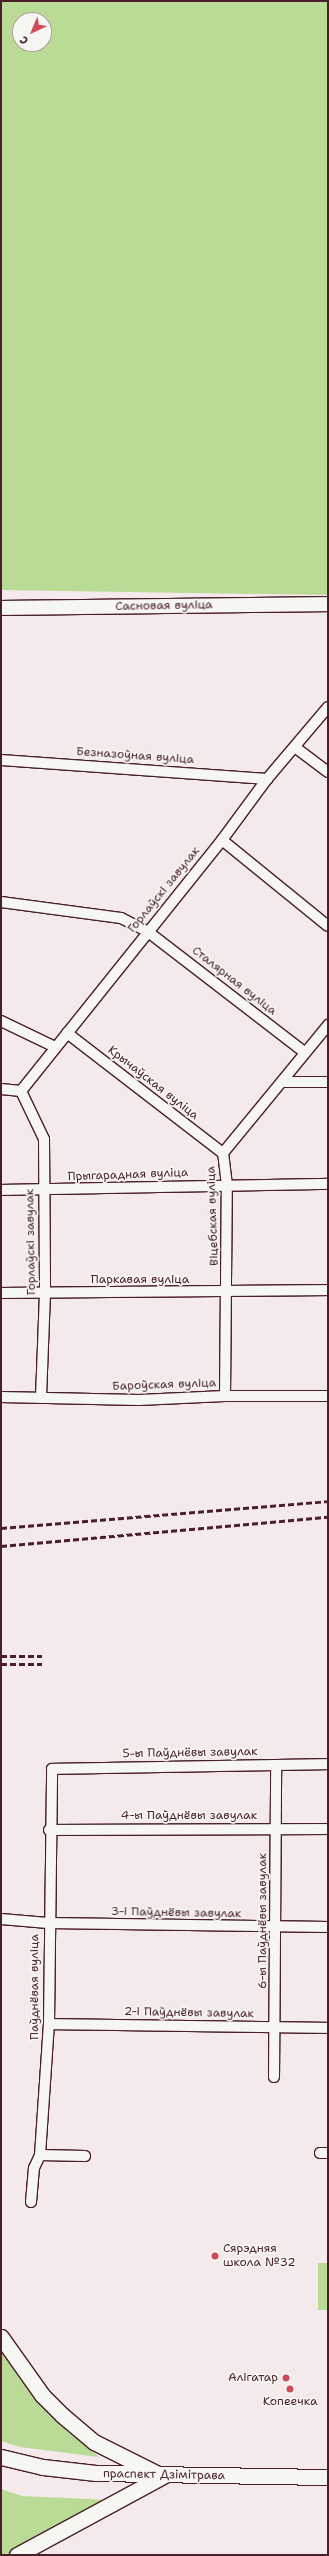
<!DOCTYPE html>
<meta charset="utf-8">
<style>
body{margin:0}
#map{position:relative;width:329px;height:2556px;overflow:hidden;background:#f4e9eb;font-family:"Shantell Sans",sans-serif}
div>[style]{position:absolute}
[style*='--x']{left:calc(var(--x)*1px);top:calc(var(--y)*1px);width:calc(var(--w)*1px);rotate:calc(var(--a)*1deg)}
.green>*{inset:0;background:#b9db95;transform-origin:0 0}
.roads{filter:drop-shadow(1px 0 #4a1f2b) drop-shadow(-1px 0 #4a1f2b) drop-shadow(0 1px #4a1f2b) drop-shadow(0 -1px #4a1f2b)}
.street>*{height:10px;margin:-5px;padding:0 5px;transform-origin:5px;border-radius:5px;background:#f6f6f2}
.secondary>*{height:14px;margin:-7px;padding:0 7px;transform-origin:7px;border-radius:7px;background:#f6f6f2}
.primary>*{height:15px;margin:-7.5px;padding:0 7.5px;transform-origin:7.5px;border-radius:7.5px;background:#f6f6f2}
.rail>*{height:3px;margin-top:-1.5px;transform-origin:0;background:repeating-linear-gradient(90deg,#4a1f2b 0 6px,transparent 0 9px)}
.dots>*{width:11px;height:11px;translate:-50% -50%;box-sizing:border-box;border:2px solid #f6f6f2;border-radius:50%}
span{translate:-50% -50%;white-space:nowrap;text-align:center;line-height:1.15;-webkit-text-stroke:3.5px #f6f6f2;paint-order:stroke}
.street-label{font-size:12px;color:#4a1f2b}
.poi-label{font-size:12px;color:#4a1f2b}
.left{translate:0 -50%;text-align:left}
.right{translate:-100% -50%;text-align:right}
.frame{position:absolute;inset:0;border:2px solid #4a1f2b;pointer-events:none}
.north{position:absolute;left:12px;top:12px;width:40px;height:40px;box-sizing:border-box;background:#f6f6f2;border:1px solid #b1a0a2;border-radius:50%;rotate:224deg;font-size:11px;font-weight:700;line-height:16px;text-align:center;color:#4a1f2b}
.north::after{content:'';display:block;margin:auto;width:14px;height:18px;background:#d1495b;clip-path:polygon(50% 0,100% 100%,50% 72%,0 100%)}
</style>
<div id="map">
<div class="green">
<div style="clip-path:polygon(evenodd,1px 1px,328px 1px,328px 595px,1px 590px,1px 1px,20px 20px,44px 20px,44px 44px,20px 44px,20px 20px)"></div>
<div style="left:318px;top:2263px;width:10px;height:47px"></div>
<div style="clip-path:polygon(1px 2348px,36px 2398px,68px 2432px,99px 2457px,20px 2447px,1px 2441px)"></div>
<div style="clip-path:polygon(1px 2489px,22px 2496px,108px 2500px,13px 2552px,1px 2555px)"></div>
</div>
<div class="roads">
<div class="street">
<div style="--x:296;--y:748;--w:40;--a:37"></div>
<div style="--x:1;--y:760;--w:267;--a:4.1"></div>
<div style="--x:222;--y:840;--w:136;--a:39.1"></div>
<div style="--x:1;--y:902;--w:121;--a:7.6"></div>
<div style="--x:121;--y:918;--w:29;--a:27"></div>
<div style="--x:147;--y:931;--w:198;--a:37.6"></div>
<div style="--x:1;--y:1021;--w:60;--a:25.7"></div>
<div style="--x:67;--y:1033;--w:197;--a:37.6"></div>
<div style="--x:284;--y:1082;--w:44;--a:0"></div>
<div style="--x:1;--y:1089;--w:20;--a:6"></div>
<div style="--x:21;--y:1091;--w:322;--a:-51.3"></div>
<div style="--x:222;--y:840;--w:76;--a:-53.6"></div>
<div style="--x:267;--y:779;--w:94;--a:-49.7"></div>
<div style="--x:21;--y:1091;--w:53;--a:64.4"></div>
<div style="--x:44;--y:1139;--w:154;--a:89.6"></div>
<div style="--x:45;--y:1293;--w:105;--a:92.2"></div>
<div style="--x:1;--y:1190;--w:327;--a:-1.1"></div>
<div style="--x:1;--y:1293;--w:327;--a:-0.5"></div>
<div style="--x:225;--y:1396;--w:211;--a:-89.5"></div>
<div style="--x:227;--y:1185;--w:32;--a:-97"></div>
<div style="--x:223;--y:1153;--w:166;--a:-50.6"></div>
<div style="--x:1;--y:1397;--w:138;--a:1.2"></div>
<div style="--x:139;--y:1400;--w:86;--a:-2.7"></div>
<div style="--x:225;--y:1396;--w:103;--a:0"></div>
<div style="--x:49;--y:1830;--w:279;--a:-0.2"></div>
<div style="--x:1;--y:1919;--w:47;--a:4.9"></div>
<div style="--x:48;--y:1923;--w:280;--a:0.8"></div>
<div style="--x:49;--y:2024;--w:279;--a:0.8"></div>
<div style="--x:274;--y:2077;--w:312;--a:-89.6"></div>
<div style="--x:320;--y:2153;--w:8;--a:0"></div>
<div style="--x:40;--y:2155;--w:45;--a:1.3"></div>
<div style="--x:31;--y:2202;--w:34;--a:-85"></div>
<div style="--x:34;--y:2168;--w:14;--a:-65"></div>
<div style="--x:40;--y:2155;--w:131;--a:-86.1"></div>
<div style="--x:49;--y:2024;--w:255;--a:-89.3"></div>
<div style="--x:52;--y:1769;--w:276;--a:-1"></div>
</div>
<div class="secondary">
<div style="--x:1;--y:608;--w:327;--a:-0.7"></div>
</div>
<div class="primary">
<div style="--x:1;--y:2337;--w:71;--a:54.7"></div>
<div style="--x:42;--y:2395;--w:28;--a:45"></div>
<div style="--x:62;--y:2415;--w:42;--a:40.2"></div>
<div style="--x:94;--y:2442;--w:72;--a:26.6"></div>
<div style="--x:1;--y:2457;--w:43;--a:13.4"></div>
<div style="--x:43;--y:2467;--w:53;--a:6.5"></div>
<div style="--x:96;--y:2473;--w:232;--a:1"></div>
<div style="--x:17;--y:2555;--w:166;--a:-28.4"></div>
</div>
</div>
<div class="rail">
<div style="--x:1;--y:1528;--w:328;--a:-4.7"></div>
<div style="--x:1;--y:1546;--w:328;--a:-5.1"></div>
<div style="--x:1;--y:1656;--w:41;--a:0"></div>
<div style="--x:1;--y:1664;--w:41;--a:0"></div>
</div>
<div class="dots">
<div style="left:215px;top:2256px;background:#d1495b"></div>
<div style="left:286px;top:2378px;background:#d1495b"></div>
<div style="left:290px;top:2389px;background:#d1495b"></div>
</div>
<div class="street-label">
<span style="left:164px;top:606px;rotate:-1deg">Сасновая вуліца</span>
<span style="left:135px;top:756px;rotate:4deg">Безназоўная вуліца</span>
<span style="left:164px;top:890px;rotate:-51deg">Горлаўскі завулак</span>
<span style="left:234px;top:981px;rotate:38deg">Сталярная вуліца</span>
<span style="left:153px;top:1083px;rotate:38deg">Крычаўская вуліца</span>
<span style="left:128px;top:1175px;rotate:-2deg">Прыгарадная вуліца</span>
<span style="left:213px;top:1216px;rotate:-92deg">Віцебская вуліца</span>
<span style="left:31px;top:1242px;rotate:-91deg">Горлаўскі завулак</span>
<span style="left:140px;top:1280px">Паркавая вуліца</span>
<span style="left:164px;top:1385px;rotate:-2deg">Бароўская вуліца</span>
<span style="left:190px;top:1753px;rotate:-1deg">5-ы Паўднёвы завулак</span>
<span style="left:189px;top:1816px">4-ы Паўднёвы завулак</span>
<span style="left:176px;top:1913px;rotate:1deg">3-і Паўднёвы завулак</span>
<span style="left:263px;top:1921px;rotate:-90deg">6-ы Паўднёвы завулак</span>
<span style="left:35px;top:1987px;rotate:-90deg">Паўднёвая вуліца</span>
<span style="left:189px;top:2013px;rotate:1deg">2-і Паўднёвы завулак</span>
<span style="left:164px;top:2475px;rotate:1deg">праспект Дзімітрава</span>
</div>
<div class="poi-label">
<span class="left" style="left:223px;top:2256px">Сярэдняя<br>школа №32</span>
<span class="right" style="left:278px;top:2378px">Алігатар</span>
<span style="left:290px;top:2402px">Копеечка</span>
</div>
<div class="frame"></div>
<div class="north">С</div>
</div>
